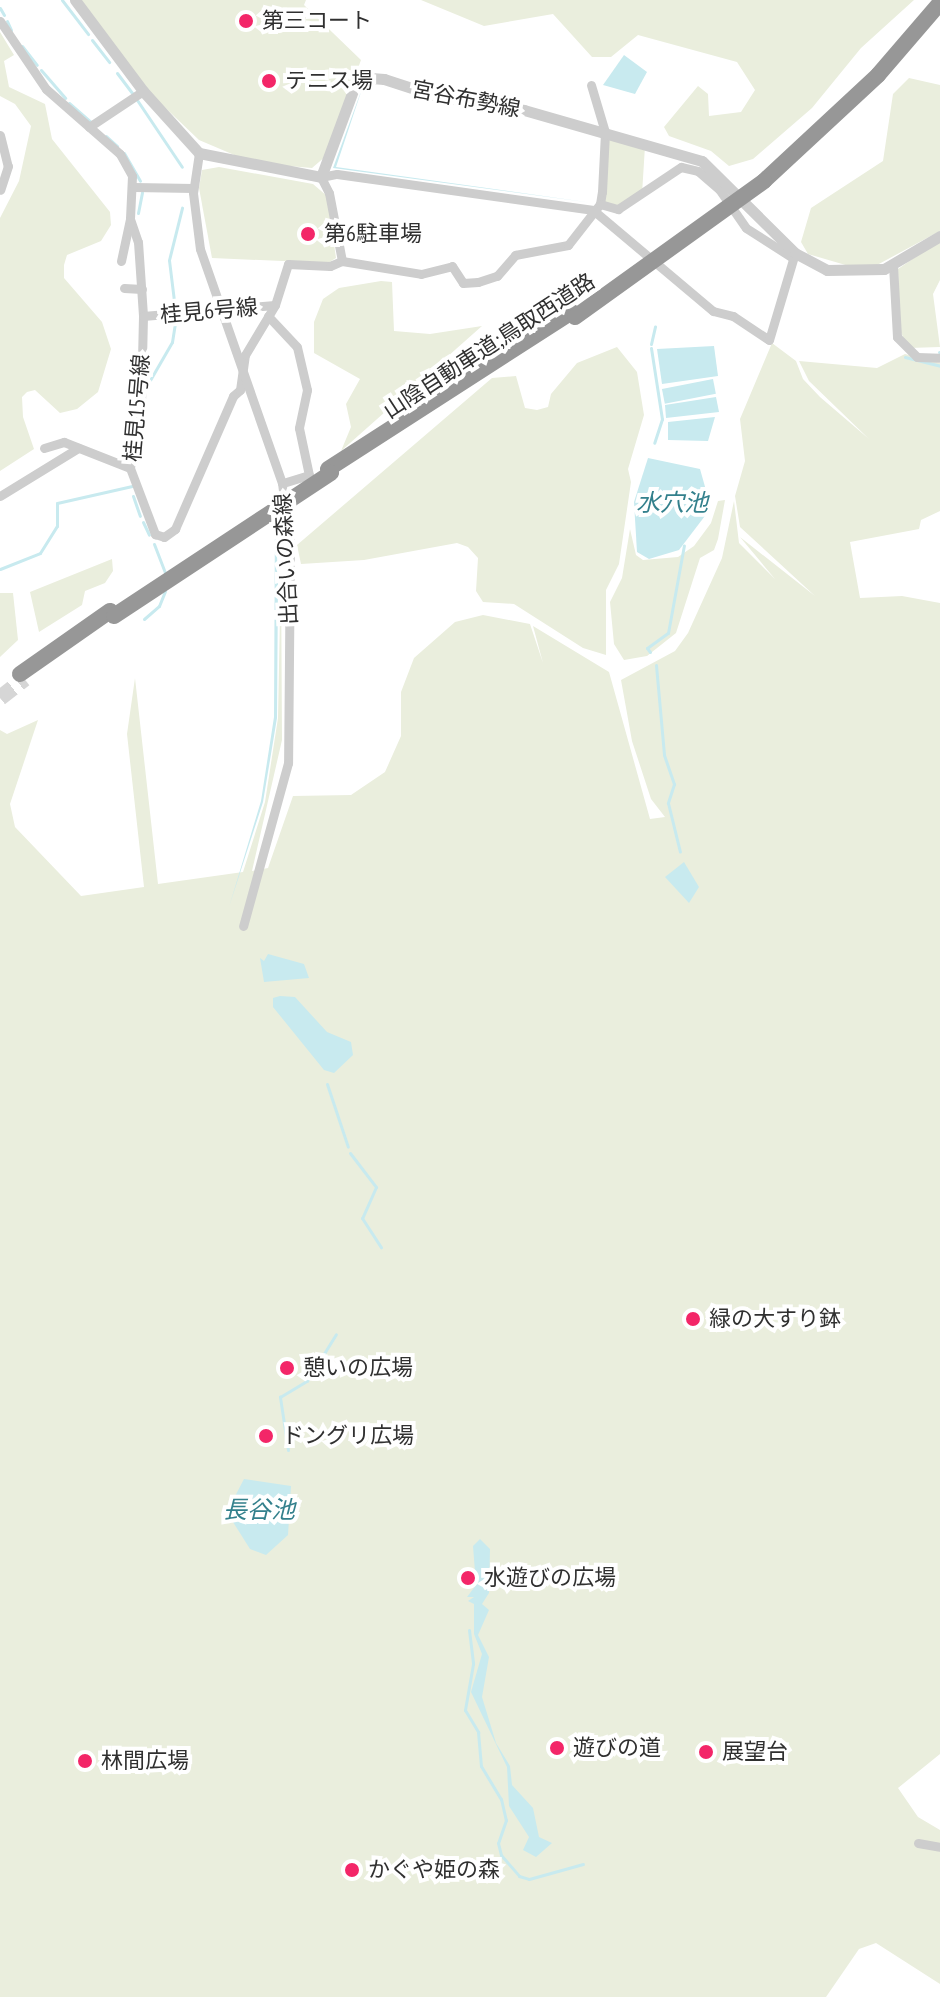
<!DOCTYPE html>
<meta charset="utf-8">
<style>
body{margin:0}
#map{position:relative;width:940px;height:1997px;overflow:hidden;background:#fff;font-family:"PT Sans Narrow","Noto Sans JP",sans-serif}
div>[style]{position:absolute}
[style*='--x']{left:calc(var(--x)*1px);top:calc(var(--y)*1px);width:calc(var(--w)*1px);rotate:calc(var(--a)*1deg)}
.green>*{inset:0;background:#eaeedd}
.water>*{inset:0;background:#c8eaef;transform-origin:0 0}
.stream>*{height:3px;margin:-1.5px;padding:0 1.5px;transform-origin:1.5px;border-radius:1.5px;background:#c8eaef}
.motorway-tunnel>*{height:16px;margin-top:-8px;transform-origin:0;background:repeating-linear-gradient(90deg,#d6d6d6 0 16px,transparent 0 24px)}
.minor>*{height:9px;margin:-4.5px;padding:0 4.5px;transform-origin:4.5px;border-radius:4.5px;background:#cdcdcd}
.tertiary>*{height:11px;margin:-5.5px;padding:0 5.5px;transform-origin:5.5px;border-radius:5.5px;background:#cdcdcd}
.motorway>*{height:16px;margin:-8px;padding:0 8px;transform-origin:8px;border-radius:8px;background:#979797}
.motorway-bridge>*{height:16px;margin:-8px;padding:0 8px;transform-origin:8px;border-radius:8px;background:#979797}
.dots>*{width:22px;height:22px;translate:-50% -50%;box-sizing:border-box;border:4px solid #fff;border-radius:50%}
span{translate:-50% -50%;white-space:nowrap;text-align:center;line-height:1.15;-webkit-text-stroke:8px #fff;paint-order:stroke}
.poi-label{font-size:22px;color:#303030}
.left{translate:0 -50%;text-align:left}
.street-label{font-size:22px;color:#303030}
.water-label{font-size:24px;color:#33808c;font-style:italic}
</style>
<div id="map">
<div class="green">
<div style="clip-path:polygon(81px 0,306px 0,304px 5px,361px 60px,326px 156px,312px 168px,277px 165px,239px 157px,199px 140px,153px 96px)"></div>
<div style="clip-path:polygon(421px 0,914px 0,861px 48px,812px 108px,753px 159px,729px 166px,711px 151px,669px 136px,664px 127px,698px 86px,708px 94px,709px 116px,741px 112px,755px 90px,737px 62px,638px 35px,611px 57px,592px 57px,553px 14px,484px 26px)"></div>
<div style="clip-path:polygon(0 32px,14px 55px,4px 61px,9px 87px,45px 104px,52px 139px,110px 212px,111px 225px,101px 241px,67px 255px,64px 265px,64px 278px,102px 322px,111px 349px,98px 392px,77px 409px,60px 413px,35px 390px,27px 392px,22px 397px,23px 417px,34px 449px,0 471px,0 218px,19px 181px,31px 126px,15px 104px,0 96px)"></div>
<div style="clip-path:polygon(909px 78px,940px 85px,940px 231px,877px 265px,849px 266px,808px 254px,801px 242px,811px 208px,883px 161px,893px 94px)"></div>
<div style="clip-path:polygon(607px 137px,645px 146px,642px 194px,622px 209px,603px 202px)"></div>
<div style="clip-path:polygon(219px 167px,313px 184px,327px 196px,336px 258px,328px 263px,212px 258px,199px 188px,202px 170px)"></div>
<div style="clip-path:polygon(940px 240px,940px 280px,933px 294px,940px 347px,909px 348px,900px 331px,898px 269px)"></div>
<div style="clip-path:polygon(381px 281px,392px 282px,394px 331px,430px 334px,482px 326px,341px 451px,351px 427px,346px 404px,360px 379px,314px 353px,314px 322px,323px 299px,339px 288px)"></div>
<div style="clip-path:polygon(772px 343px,796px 361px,803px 379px,820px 397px,869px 439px,809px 381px,799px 361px,877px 368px,905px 354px,940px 363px,940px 511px,921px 520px,919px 529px,850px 542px,860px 598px,902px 596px,940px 603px,940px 1754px,898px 1788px,918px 1817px,940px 1830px,940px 1984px,876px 1943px,859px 1949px,826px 1997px,0 1997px,0 730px,7px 734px,38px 720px,10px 804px,15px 827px,81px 896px,144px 887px,127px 734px,135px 678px,158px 884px,243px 872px,265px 802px,278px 718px,281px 565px,282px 740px,252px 871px,268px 868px,293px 796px,351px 795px,385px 772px,401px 736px,401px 692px,414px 658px,455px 622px,483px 615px,530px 624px,543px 663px,533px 626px,609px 672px,650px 819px,665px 817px,651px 799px,632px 741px,621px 680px,675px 651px,688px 633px,722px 558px,734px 501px,739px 543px,775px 579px,740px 537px,815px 596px,740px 527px,735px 496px,745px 461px,740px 419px)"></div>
<div style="clip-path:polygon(617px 347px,637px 372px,644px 415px,628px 469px,631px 482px,619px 564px,606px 590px,606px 655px,583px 648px,514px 604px,483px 602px,476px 591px,478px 558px,468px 547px,457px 543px,364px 560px,301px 564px,297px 545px,492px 378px,516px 376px,525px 408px,537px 410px,548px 407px,551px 394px,577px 363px)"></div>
<div style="clip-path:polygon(725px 500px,718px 539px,714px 550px,700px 558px,676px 633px,647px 656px,624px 660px,614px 644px,610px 602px,622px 578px,630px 529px,636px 555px,643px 560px,678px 557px,694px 546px,711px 523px,718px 501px)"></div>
<div style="clip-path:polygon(112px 559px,113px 571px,105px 583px,85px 591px,82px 605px,39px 632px,30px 592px)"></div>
<div style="clip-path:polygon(0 593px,13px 593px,18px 640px,0 657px)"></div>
</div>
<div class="water">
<div style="clip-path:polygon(624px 55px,647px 72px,635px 94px,603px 85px)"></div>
<div style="clip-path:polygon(363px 86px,336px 167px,593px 203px,333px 168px)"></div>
<div style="clip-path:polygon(714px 346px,718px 376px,662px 384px,657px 349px)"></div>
<div style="left:713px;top:379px;width:15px;height:52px;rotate:79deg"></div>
<div style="clip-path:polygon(716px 397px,719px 412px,666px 418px,665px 405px)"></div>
<div style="clip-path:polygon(715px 417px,708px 441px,668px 440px,668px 422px)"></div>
<div style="clip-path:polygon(648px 458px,700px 469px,711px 508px,679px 550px,649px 559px,637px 552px,634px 502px)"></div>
<div style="clip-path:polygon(275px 505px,278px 580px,277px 718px,263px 802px,229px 907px,261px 801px,274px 717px)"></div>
<div style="clip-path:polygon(684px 862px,699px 887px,689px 903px,665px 877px)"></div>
<div style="clip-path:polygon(268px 954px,304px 964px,309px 978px,264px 982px,260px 958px,264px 961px)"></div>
<div style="clip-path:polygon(280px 996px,295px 997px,327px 1032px,351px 1042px,353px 1055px,334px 1073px,324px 1070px,273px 1007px,273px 998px)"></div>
<div style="clip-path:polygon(244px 1479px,291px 1486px,288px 1535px,266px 1555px,250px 1549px,233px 1522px,232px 1502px)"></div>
<div style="clip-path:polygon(480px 1539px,490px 1549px,489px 1593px,482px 1604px,489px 1610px,478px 1635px,489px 1657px,482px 1697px,496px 1743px,510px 1766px,512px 1785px,533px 1808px,539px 1837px,552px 1843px,536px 1857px,523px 1850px,529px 1837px,509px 1806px,507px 1767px,471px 1692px,482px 1654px,474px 1634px,474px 1604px,468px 1601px,474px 1597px,467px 1597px,476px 1585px,473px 1546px)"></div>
</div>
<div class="stream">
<div style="--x:62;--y:0;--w:43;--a:52.6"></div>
<div style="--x:0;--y:8;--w:8;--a:60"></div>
<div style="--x:7;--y:21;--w:10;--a:66"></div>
<div style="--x:92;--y:40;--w:28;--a:52"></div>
<div style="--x:22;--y:46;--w:24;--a:52"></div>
<div style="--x:41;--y:70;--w:37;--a:49"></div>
<div style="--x:117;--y:73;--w:26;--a:53"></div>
<div style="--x:135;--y:97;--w:84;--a:56.1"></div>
<div style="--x:69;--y:103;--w:28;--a:41"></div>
<div style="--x:106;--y:136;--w:15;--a:42"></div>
<div style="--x:124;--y:153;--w:32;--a:60"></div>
<div style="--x:138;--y:213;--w:21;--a:-79"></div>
<div style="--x:175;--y:309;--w:49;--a:-97"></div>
<div style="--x:169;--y:260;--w:54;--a:-76"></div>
<div style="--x:651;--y:344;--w:18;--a:-77"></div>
<div style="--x:651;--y:348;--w:72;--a:81.2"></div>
<div style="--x:662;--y:419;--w:25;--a:108"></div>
<div style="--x:939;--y:352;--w:1;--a:0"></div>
<div style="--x:905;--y:357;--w:36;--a:14"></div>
<div style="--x:146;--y:387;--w:52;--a:-60"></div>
<div style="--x:172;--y:342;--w:26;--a:-81"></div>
<div style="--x:133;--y:496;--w:21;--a:71"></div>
<div style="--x:143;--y:522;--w:14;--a:65"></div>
<div style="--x:154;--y:544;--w:33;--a:69"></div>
<div style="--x:0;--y:569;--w:43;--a:-21.8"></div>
<div style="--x:40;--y:553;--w:32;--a:-58"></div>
<div style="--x:57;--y:526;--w:23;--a:-90"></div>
<div style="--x:57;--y:503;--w:77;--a:-12.8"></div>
<div style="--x:144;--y:619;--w:20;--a:-41"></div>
<div style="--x:159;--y:606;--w:16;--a:-68"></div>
<div style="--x:650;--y:652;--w:5;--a:-127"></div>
<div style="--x:647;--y:648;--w:26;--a:-36"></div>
<div style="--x:668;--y:633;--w:89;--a:-79.7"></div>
<div style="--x:656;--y:665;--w:90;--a:84.9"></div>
<div style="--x:664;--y:755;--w:31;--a:71"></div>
<div style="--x:674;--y:784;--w:20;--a:108"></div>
<div style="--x:668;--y:803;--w:50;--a:76.2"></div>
<div style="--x:327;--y:1084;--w:66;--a:71.6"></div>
<div style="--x:350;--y:1153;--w:43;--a:52.6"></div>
<div style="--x:376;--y:1187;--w:34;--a:114"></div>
<div style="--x:362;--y:1218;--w:35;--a:57"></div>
<div style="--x:288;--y:1450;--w:54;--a:-98.6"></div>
<div style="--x:280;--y:1397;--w:31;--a:-31"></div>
<div style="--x:307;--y:1381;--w:55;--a:-58.3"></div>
<div style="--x:469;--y:1630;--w:34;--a:83"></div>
<div style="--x:473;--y:1664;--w:47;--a:99.9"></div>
<div style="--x:465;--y:1710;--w:26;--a:59"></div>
<div style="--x:478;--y:1732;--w:34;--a:85"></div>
<div style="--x:481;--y:1766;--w:39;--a:59"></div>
<div style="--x:501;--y:1799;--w:22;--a:77"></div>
<div style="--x:506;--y:1820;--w:24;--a:109"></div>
<div style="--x:498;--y:1843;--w:12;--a:76"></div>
<div style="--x:501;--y:1855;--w:28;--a:49"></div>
<div style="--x:519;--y:1876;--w:10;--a:17"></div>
<div style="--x:529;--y:1879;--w:56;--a:-15.5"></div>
</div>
<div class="motorway-tunnel">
<div style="--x:0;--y:698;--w:31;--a:-38"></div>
</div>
<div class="minor">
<div style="--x:0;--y:21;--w:82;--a:55.9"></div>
<div style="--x:46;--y:89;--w:98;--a:41.3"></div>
<div style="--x:120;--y:154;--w:25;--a:61"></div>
<div style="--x:132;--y:176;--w:43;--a:92.7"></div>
<div style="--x:130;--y:219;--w:24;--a:71"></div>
<div style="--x:138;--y:242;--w:74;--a:86.1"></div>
<div style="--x:143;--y:316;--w:90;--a:91.3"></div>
<div style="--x:141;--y:406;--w:63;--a:100.1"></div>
<div style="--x:130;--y:468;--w:71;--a:69.3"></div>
<div style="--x:155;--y:534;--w:9;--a:18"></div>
<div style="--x:164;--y:537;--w:14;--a:-36"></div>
<div style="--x:175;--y:529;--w:145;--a:-66.4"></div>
<div style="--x:233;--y:396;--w:9;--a:-41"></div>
<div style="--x:240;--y:390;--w:35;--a:-82"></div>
<div style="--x:245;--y:355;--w:58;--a:-59"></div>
<div style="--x:275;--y:305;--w:43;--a:-72.4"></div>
<div style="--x:288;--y:264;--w:42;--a:2.7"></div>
<div style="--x:330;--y:266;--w:13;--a:-23"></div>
<div style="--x:342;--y:261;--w:80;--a:9.3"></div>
<div style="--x:421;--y:274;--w:32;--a:-14"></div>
<div style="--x:452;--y:266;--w:20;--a:57"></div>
<div style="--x:463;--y:283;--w:15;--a:-4"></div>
<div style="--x:478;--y:282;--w:20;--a:-18"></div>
<div style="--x:497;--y:276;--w:28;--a:-49"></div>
<div style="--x:515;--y:255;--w:54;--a:-10.7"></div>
<div style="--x:568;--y:245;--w:52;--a:-52"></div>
<div style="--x:600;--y:204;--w:12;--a:-81"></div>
<div style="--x:602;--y:192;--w:60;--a:-87.1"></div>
<div style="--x:605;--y:132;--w:49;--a:-106.6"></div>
<div style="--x:89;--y:127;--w:65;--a:-33.7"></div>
<div style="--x:0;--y:135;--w:32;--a:76"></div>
<div style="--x:8;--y:166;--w:25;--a:108"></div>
<div style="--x:199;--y:153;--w:40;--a:98.5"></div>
<div style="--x:193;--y:193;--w:56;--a:82.9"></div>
<div style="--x:200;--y:249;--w:248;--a:70.7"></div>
<div style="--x:282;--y:483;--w:62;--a:82.5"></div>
<div style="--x:290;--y:544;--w:219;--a:90.5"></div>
<div style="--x:288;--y:763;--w:169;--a:105.4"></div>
<div style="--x:134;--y:187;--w:59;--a:1"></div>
<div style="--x:600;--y:204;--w:19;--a:16"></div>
<div style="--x:618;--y:209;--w:76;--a:-33.7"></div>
<div style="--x:681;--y:167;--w:17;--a:13"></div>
<div style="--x:698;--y:171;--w:28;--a:41"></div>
<div style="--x:719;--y:189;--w:47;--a:55.3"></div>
<div style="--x:746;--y:228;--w:56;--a:32.6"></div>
<div style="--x:121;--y:261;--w:43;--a:-77.9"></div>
<div style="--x:342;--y:261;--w:69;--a:-100.8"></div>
<div style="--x:329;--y:193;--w:18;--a:-117"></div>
<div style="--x:321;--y:177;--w:16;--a:-11"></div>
<div style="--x:337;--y:174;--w:259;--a:8"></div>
<div style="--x:593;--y:210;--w:157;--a:40.1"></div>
<div style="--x:713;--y:311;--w:21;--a:14"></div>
<div style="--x:733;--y:316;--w:43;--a:33.7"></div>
<div style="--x:769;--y:340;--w:91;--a:-73.4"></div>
<div style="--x:893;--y:265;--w:72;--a:86.8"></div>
<div style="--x:897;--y:337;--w:28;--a:45"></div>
<div style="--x:917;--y:357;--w:23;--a:2"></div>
<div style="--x:124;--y:288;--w:18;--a:3"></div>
<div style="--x:143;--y:316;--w:132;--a:-4.8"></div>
<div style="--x:268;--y:316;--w:42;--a:46.9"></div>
<div style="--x:297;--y:347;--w:44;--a:76.9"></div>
<div style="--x:307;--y:390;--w:39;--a:102"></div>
<div style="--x:299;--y:428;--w:48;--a:78"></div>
<div style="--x:309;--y:475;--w:28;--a:163"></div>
<div style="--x:44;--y:448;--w:21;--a:-17"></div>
<div style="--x:64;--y:442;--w:71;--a:21.5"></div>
<div style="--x:0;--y:496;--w:92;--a:-31.6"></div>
<div style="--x:918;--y:1843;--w:22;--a:10"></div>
</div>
<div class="tertiary">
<div style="--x:75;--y:0;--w:114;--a:53.2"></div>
<div style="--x:143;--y:91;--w:84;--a:47.9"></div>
<div style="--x:199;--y:153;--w:124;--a:11.1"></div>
<div style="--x:321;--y:177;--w:95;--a:-69.7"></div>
<div style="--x:354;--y:88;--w:20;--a:-30"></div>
<div style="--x:371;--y:78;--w:13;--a:4"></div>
<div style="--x:384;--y:79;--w:55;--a:18.1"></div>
<div style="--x:436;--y:96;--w:89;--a:9"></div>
<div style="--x:524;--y:110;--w:185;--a:16"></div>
<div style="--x:702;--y:161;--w:131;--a:44.7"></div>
<div style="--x:795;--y:253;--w:36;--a:28"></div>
<div style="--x:827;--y:270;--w:57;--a:-1"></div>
<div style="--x:884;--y:269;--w:65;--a:-30.5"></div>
</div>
<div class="motorway">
<div style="--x:764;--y:181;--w:156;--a:-42.9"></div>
<div style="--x:878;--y:75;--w:95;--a:-49.3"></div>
<div style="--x:328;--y:469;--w:290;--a:-32.8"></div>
<div style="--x:20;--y:674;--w:110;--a:-35"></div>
</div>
<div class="motorway-bridge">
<div style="--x:575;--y:317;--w:233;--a:-35.7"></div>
<div style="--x:114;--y:616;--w:260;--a:-33.4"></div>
</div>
<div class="dots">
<div style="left:246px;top:21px;background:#f32668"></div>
<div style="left:269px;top:81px;background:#f32668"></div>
<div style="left:308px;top:234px;background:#f32668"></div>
<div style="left:693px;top:1319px;background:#f32668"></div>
<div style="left:287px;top:1368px;background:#f32668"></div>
<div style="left:266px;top:1436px;background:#f32668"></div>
<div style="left:468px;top:1578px;background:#f32668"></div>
<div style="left:557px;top:1748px;background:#f32668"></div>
<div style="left:706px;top:1752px;background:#f32668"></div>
<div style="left:85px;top:1761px;background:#f32668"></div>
<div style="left:352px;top:1870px;background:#f32668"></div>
</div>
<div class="poi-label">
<span class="left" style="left:262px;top:21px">第三コート</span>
<span class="left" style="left:285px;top:81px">テニス場</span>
<span class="left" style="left:324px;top:234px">第6駐車場</span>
<span class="left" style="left:709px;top:1319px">緑の大すり鉢</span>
<span class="left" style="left:303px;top:1368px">憩いの広場</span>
<span class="left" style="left:282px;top:1436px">ドングリ広場</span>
<span class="left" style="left:484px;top:1578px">水遊びの広場</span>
<span class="left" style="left:573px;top:1748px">遊びの道</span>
<span class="left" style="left:722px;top:1752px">展望台</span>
<span class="left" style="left:101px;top:1761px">林間広場</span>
<span class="left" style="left:368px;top:1870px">かぐや姫の森</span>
</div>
<div class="street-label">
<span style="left:466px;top:99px;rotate:11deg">宮谷布勢線</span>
<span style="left:209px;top:311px;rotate:-5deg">桂見6号線</span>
<span style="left:489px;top:346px;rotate:-33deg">山陰自動車道;鳥取西道路</span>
<span style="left:137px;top:408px;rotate:-85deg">桂見15号線</span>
<span style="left:286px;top:559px;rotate:-93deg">出合いの森線</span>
</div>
<div class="water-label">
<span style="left:672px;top:503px">水穴池</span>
<span style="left:259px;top:1510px">長谷池</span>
</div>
</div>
